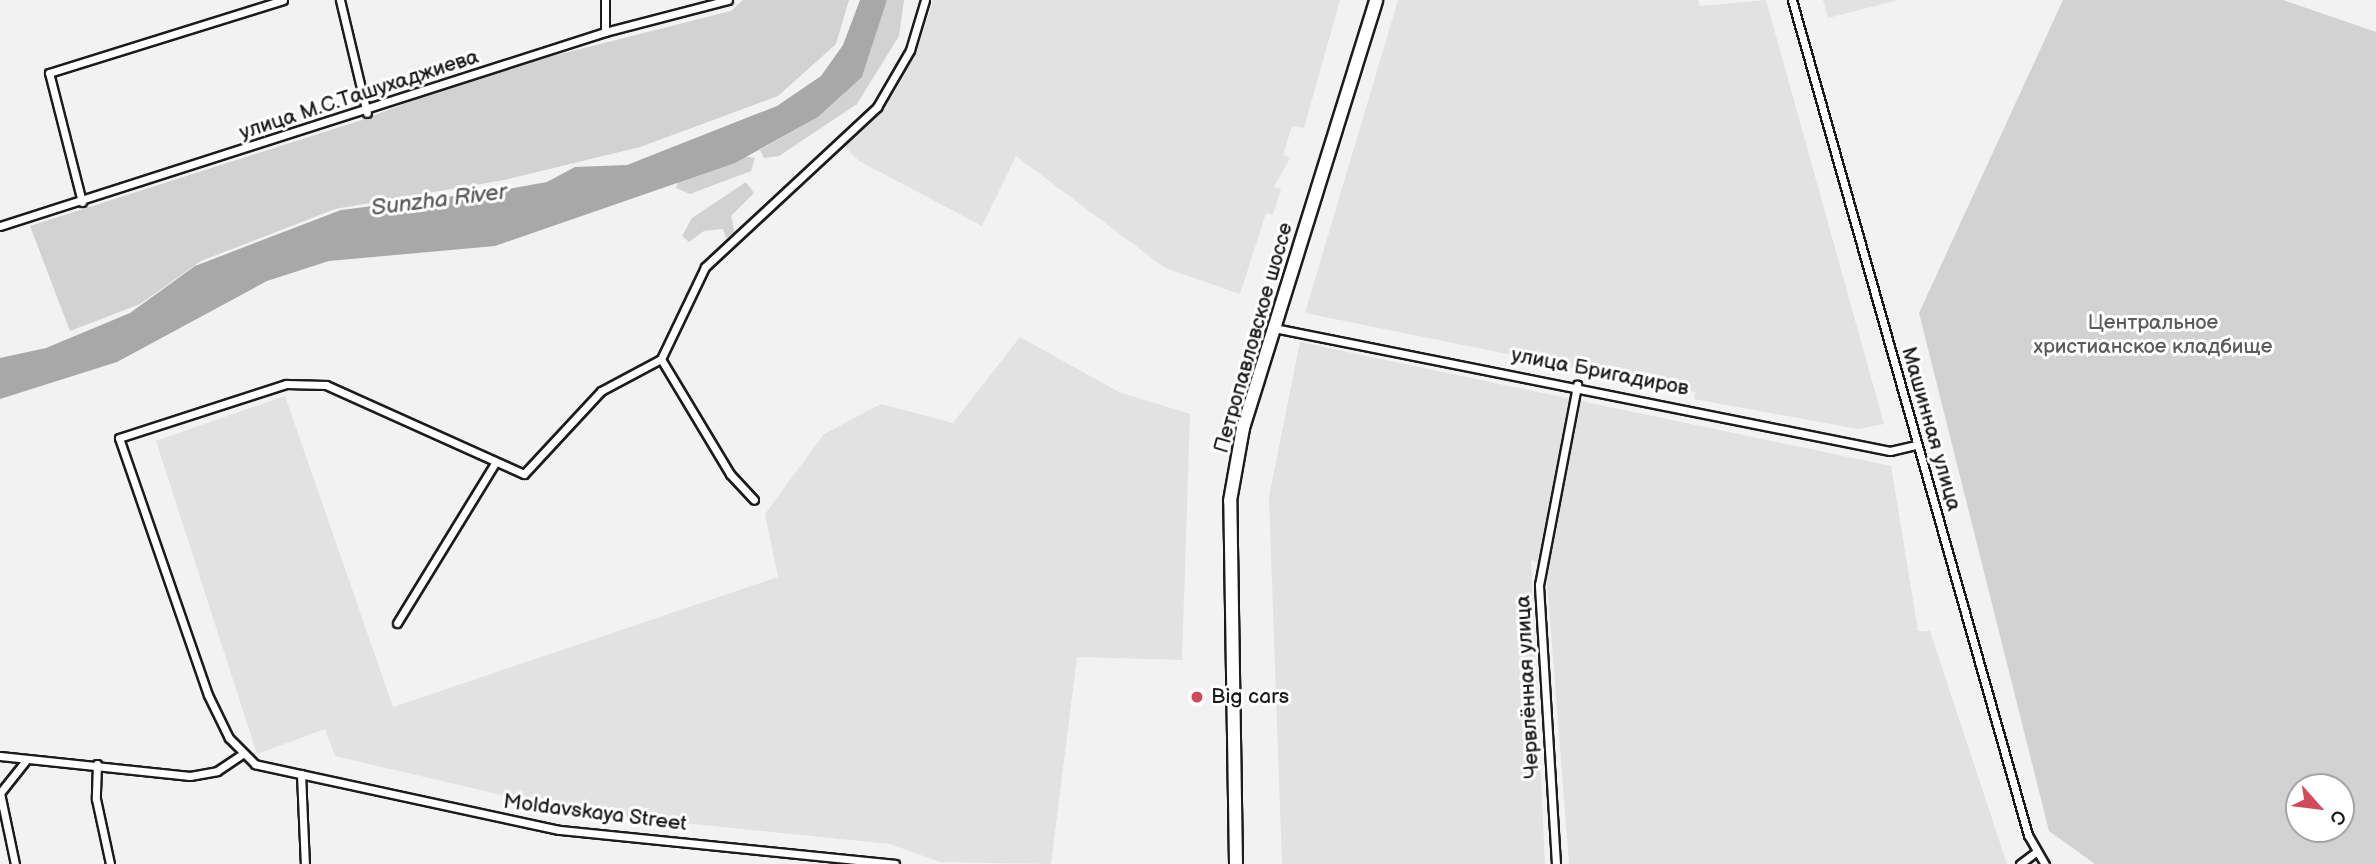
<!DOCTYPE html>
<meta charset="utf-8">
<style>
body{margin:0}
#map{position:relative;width:2376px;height:864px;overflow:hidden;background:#f2f2f2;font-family:"Balsamiq Sans",sans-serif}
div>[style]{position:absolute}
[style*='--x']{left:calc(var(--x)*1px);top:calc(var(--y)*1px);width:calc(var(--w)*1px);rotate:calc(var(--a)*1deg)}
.built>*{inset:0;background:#e2e2e2}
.green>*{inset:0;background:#d2d2d2}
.water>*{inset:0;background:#a8a8a8}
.roads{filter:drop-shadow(2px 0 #1c1c1c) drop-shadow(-2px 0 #1c1c1c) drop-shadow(0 2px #1c1c1c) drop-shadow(0 -2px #1c1c1c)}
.street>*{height:7px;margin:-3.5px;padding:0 3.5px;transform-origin:3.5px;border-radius:3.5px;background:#fff}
.primary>*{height:12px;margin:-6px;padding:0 6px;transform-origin:6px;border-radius:6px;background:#fff}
.dots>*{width:19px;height:19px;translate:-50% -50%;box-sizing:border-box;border:4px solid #fff;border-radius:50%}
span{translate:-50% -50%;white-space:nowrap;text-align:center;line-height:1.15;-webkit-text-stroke:6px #fff;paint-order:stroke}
.street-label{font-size:21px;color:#1c1c1c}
.park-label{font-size:21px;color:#5c5c5c}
.poi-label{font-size:21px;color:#1c1c1c}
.left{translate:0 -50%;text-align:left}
.water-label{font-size:23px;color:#5b5b5b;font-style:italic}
.north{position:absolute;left:2285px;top:773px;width:70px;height:70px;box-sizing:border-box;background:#fff;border:2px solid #a4a4a4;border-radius:50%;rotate:118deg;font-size:19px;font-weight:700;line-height:28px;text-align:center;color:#1c1c1c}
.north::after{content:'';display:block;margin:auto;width:24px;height:32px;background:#d1495b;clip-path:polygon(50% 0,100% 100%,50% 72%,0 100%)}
</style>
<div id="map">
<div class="built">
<div style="clip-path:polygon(933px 0,1340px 0,1304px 128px,1292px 126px,1283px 155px,1290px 158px,1274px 187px,1281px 189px,1273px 215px,1266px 213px,1240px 294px,1165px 268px,1016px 156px,982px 226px,859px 161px,844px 146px,893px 95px,918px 48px)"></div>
<div style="clip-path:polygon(1398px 0,1698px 0,1700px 6px,1766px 0,1884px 424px,1858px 429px,1694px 399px,1695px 392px,1305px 313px)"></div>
<div style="clip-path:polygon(1823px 0,1898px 0,1828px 18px)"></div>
<div style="clip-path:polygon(1020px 337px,1119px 392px,1190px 414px,1182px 660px,1077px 657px,1051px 864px,940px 862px,890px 844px,517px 806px,518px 799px,335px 756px,325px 729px,257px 754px,156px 441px,285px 396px,393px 707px,778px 577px,765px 514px,824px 434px,881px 404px,953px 423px)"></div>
<div style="clip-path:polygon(1300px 342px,1891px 466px,1918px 631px,1930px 631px,2007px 864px,1569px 864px,1546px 568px,1531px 559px,1545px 864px,1282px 864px,1269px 497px)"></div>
</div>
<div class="green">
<div style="clip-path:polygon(743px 0,849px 0,836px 44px,778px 96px,640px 147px,504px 180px,335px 209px,201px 261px,140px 304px,70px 331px,30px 226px,362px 120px,485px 73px,731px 11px)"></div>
<div style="clip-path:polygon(887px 0,904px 0,899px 36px,857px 104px,779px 156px,764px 158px,760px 150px,818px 117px,862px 77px)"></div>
<div style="clip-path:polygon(evenodd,2063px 0,2283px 0,2376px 32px,2376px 864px,2095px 864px,2049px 831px,1919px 313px,2063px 0,2299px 787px,2341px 787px,2341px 829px,2299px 829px,2299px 787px)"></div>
<div style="clip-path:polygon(743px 156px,755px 158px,751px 171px,690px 194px,676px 188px,679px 179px)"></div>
<div style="clip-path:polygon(746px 182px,754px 193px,731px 216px,735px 233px,726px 238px,723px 229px,704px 231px,689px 242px,682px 236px,692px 218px)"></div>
</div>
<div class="water">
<div style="clip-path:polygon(860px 0,887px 0,862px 77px,818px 117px,735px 163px,495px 246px,329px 261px,267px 281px,117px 362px,0 399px,0 358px,46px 348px,130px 313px,195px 266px,341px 210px,502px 190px,547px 182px,575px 167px,627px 165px,777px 106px,821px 76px,843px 45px)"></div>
</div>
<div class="roads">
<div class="street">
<div style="--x:340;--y:0;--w:116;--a:76.6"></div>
<div style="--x:1792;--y:0;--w:868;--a:74.22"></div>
<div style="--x:2028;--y:835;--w:34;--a:60"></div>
<div style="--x:605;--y:32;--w:32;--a:-90"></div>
<div style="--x:82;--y:202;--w:133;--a:-104.3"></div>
<div style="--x:49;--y:73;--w:245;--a:-17.3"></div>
<div style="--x:0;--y:226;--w:635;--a:-17.78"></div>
<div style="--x:605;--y:32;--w:127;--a:-14.6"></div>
<div style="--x:1274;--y:328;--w:628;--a:11.29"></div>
<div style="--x:1890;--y:451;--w:28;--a:-13"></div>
<div style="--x:661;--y:359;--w:134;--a:59"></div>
<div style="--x:730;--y:474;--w:35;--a:47"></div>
<div style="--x:397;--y:623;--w:188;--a:-58.5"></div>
<div style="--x:0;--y:756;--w:191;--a:6"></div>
<div style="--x:190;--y:776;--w:27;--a:-10"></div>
<div style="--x:217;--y:771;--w:29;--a:-34"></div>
<div style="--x:97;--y:764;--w:35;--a:92"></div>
<div style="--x:96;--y:799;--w:66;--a:77.8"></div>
<div style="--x:301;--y:774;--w:90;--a:87.5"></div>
<div style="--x:0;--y:793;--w:73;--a:78.1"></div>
<div style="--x:0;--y:793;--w:43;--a:-51.5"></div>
<div style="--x:895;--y:864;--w:338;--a:-174.2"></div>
<div style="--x:559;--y:830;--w:311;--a:-167.8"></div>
<div style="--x:255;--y:764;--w:37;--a:-135"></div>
<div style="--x:229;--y:738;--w:48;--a:-116"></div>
<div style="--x:208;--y:695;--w:272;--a:-109.1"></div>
<div style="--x:119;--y:438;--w:176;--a:-17.9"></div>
<div style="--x:286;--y:384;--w:40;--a:1.4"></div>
<div style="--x:326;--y:385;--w:217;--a:24.2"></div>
<div style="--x:524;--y:474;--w:113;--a:-47.1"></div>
<div style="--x:601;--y:391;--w:68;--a:-28.1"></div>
<div style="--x:661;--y:359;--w:102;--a:-64.4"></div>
<div style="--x:705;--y:267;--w:235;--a:-42.9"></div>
<div style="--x:877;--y:107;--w:66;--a:-59.9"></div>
<div style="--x:910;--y:50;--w:52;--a:-73.3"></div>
<div style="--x:1556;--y:864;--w:280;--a:-93.5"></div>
<div style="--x:1539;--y:585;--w:204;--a:-79.2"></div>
<div style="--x:2020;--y:864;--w:20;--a:-37"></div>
</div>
<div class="primary">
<div style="--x:1236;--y:864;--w:363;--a:-90.9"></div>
<div style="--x:1230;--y:501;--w:74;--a:-79.9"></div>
<div style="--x:1243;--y:428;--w:448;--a:-72.7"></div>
</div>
</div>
<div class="dots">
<div style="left:1197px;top:697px;background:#d1495b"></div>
</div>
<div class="street-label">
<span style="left:359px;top:95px;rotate:-18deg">улица М.С.Ташухаджиева</span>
<span style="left:1254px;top:338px;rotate:-74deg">Петропавловское шоссе</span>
<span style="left:1600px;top:372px;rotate:11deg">улица Бригадиров</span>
<span style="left:1931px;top:429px;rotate:74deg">Машинная улица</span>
<span style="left:1528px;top:687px;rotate:-93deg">Червлённая улица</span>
<span style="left:595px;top:813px;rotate:7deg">Moldavskaya Street</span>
</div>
<div class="park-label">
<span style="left:2153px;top:335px">Центральное<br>христианское кладбище</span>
</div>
<div class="poi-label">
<span class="left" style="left:1211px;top:697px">Big cars</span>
</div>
<div class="water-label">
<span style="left:439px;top:200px;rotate:-7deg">Sunzha River</span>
</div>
<div class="north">С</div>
</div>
